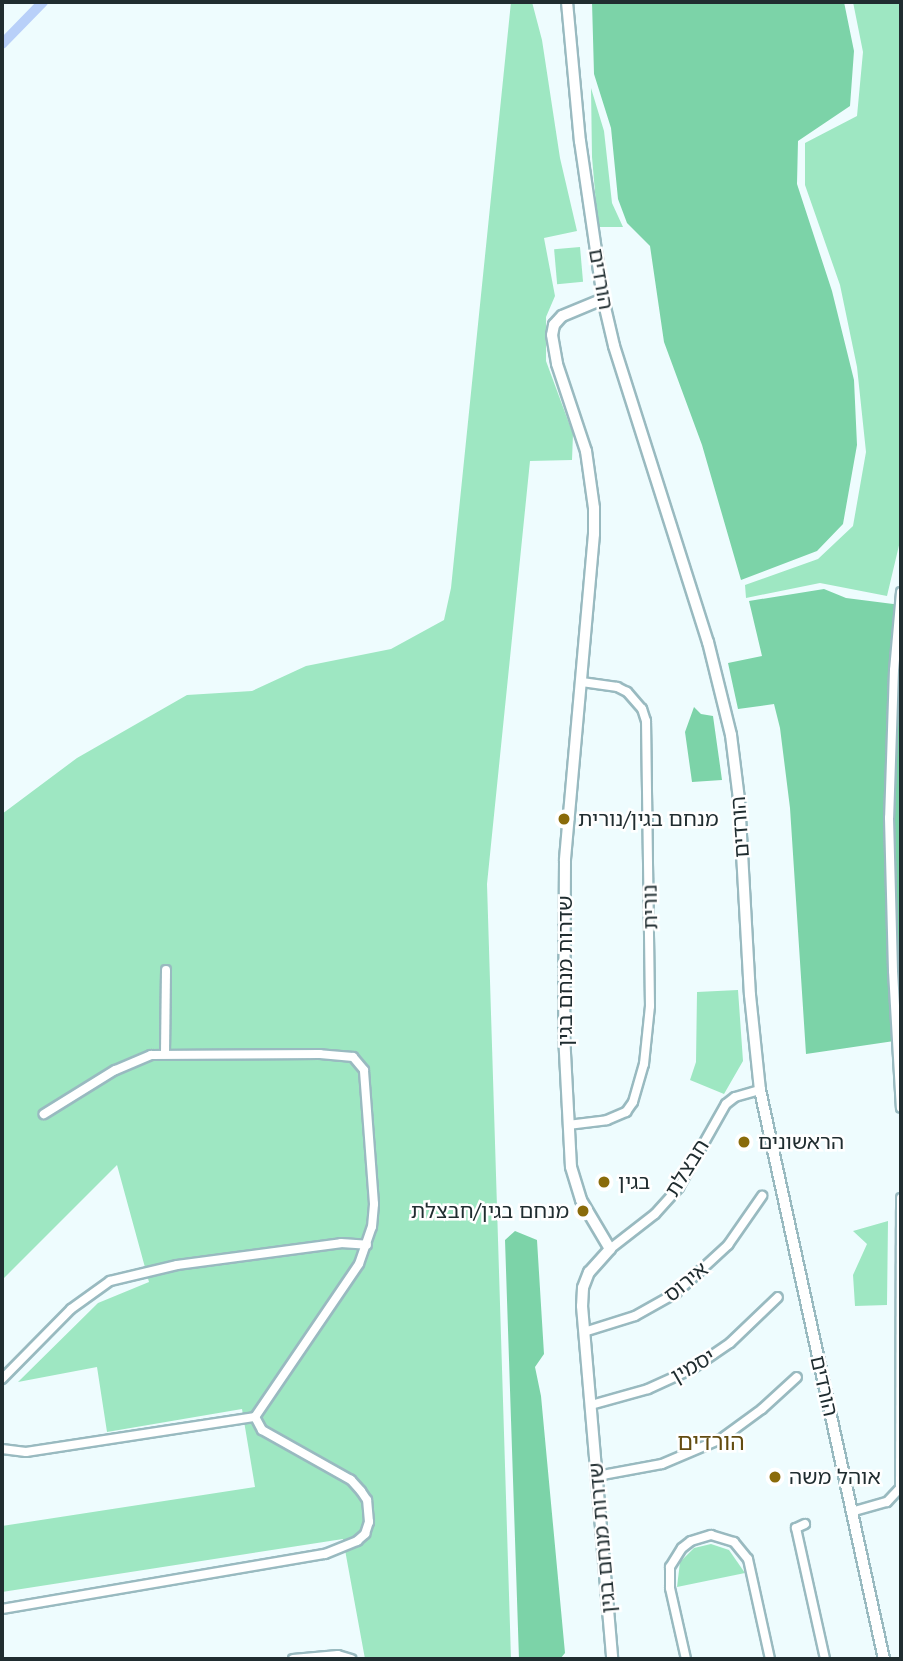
<!DOCTYPE html>
<meta charset="utf-8">
<style>
body{margin:0}
#map{position:relative;width:903px;height:1661px;overflow:hidden;background:#eefcfe;font-family:"PT Sans","Noto Sans Hebrew",sans-serif}
div>[style]{position:absolute}
[style*='--x']{left:calc(var(--x)*1px);top:calc(var(--y)*1px);width:calc(var(--w)*1px);rotate:calc(var(--a)*1deg)}
.green>*{inset:0;background:#9ee7c2;transform-origin:0 0}
.forest>*{inset:0;background:#7cd3a8}
.canal>*{height:10px;margin:-5px;padding:0 5px;transform-origin:5px;border-radius:5px;background:#b8d0f9}
.roads{filter:drop-shadow(2px 0 #99bac0) drop-shadow(-2px 0 #99bac0) drop-shadow(0 2px #99bac0) drop-shadow(0 -2px #99bac0)}
.street>*{height:8px;margin:-4px;padding:0 4px;transform-origin:4px;border-radius:4px;background:#fff}
.secondary>*{height:10px;margin:-5px;padding:0 5px;transform-origin:5px;border-radius:5px;background:#fff}
.dots>*{width:19px;height:19px;translate:-50% -50%;box-sizing:border-box;border:4px solid #fff;border-radius:50%}
span{translate:-50% -50%;white-space:nowrap;text-align:center;line-height:1.15;-webkit-text-stroke:5px #fff;paint-order:stroke}
.street-label{font-size:21px;color:#202d30}
.poi-label{font-size:21px;color:#202d30}
.left{translate:0 -50%;text-align:left}
.right{translate:-100% -50%;text-align:right}
.neighbourhood-label{font-size:23px;color:#624c10}
.frame{position:absolute;inset:0;border:4px solid #202d30;pointer-events:none}
</style>
<div id="map">
<div class="green">
<div style="clip-path:polygon(511px 2px,532px 2px,542px 40px,560px 158px,577px 231px,544px 238px,555px 296px,546px 317px,546px 361px,573px 434px,572px 460px,530px 461px,487px 884px,511px 1659px,365px 1659px,343px 1539px,2px 1592px,2px 1526px,255px 1487px,242px 1409px,107px 1432px,97px 1367px,18px 1382px,98px 1303px,149px 1282px,117px 1165px,2px 1280px,2px 814px,77px 758px,187px 695px,252px 691px,306px 666px,391px 649px,444px 620px,451px 588px)"></div>
<div style="clip-path:polygon(853px 2px,901px 2px,901px 537px,887px 596px,820px 583px,746px 598px,745px 585px,818px 559px,853px 526px,866px 452px,857px 367px,840px 285px,805px 185px,805px 143px,857px 116px,863px 52px)"></div>
<div style="clip-path:polygon(591px 88px,604px 131px,612px 203px,623px 227px,598px 227px,592px 157px)"></div>
<div style="left:580px;top:247px;width:35px;height:26px;rotate:85deg"></div>
<div style="clip-path:polygon(738px 990px,743px 1061px,724px 1094px,690px 1080px,696px 1062px,697px 992px)"></div>
<div style="clip-path:polygon(888px 1221px,887px 1305px,855px 1306px,853px 1275px,867px 1244px,853px 1231px)"></div>
<div style="clip-path:polygon(711px 1544px,729px 1550px,745px 1573px,677px 1587px,680px 1562px,694px 1548px)"></div>
</div>
<div class="forest">
<div style="clip-path:polygon(592px 2px,844px 2px,854px 51px,850px 106px,798px 141px,797px 184px,832px 291px,854px 380px,857px 445px,843px 524px,817px 551px,741px 580px,702px 445px,664px 342px,650px 246px,627px 223px,618px 199px,611px 128px,594px 74px)"></div>
<div style="clip-path:polygon(824px 589px,846px 598px,901px 605px,901px 1040px,806px 1054px,790px 808px,780px 728px,774px 704px,738px 709px,728px 663px,762px 656px,749px 601px)"></div>
<div style="clip-path:polygon(694px 707px,701px 714px,713px 716px,722px 780px,692px 782px,685px 732px)"></div>
<div style="clip-path:polygon(515px 1231px,537px 1240px,544px 1354px,535px 1367px,541px 1396px,565px 1653px,560px 1659px,519px 1659px,505px 1240px)"></div>
</div>
<div class="canal">
<div style="--x:2;--y:44;--w:59;--a:-45.7"></div>
</div>
<div class="roads">
<div class="street">
<div style="--x:901;--y:592;--w:78;--a:95.1"></div>
<div style="--x:894;--y:670;--w:148;--a:91.9"></div>
<div style="--x:889;--y:818;--w:153;--a:88.5"></div>
<div style="--x:893;--y:971;--w:137;--a:86.7"></div>
<div style="--x:165;--y:1053;--w:83;--a:-89.3"></div>
<div style="--x:568;--y:1125;--w:39;--a:-7"></div>
<div style="--x:607;--y:1120;--w:21;--a:-23"></div>
<div style="--x:626;--y:1112;--w:12;--a:-55"></div>
<div style="--x:633;--y:1102;--w:40;--a:-74"></div>
<div style="--x:644;--y:1064;--w:58;--a:-84.1"></div>
<div style="--x:650;--y:1006;--w:285;--a:-90.8"></div>
<div style="--x:646;--y:721;--w:13;--a:-108"></div>
<div style="--x:642;--y:709;--w:23;--a:-131"></div>
<div style="--x:627;--y:692;--w:11;--a:-153"></div>
<div style="--x:617;--y:687;--w:35;--a:-172"></div>
<div style="--x:610;--y:1249;--w:57;--a:-37.9"></div>
<div style="--x:655;--y:1214;--w:36;--a:-48"></div>
<div style="--x:679;--y:1187;--w:95;--a:-60.5"></div>
<div style="--x:726;--y:1104;--w:11;--a:-38"></div>
<div style="--x:735;--y:1097;--w:26;--a:-16"></div>
<div style="--x:584;--y:1332;--w:53;--a:-17.4"></div>
<div style="--x:635;--y:1316;--w:47;--a:-29.3"></div>
<div style="--x:676;--y:1293;--w:71;--a:-42.7"></div>
<div style="--x:728;--y:1245;--w:60;--a:-55.2"></div>
<div style="--x:2;--y:1379;--w:98;--a:-45.4"></div>
<div style="--x:71;--y:1309;--w:48;--a:-35.7"></div>
<div style="--x:110;--y:1281;--w:69;--a:-13.4"></div>
<div style="--x:177;--y:1265;--w:165;--a:-7.6"></div>
<div style="--x:341;--y:1243;--w:26;--a:4"></div>
<div style="--x:591;--y:1405;--w:59;--a:-15.7"></div>
<div style="--x:648;--y:1389;--w:48;--a:-24.4"></div>
<div style="--x:692;--y:1369;--w:46;--a:-34.4"></div>
<div style="--x:730;--y:1343;--w:66;--a:-43.8"></div>
<div style="--x:2;--y:1449;--w:24;--a:7"></div>
<div style="--x:26;--y:1452;--w:232;--a:-8.7"></div>
<div style="--x:255;--y:1417;--w:185;--a:-55.8"></div>
<div style="--x:359;--y:1264;--w:39;--a:-71"></div>
<div style="--x:372;--y:1227;--w:23;--a:-85"></div>
<div style="--x:374;--y:1204;--w:134;--a:-94.3"></div>
<div style="--x:364;--y:1070;--w:17;--a:-130"></div>
<div style="--x:353;--y:1057;--w:33;--a:-175"></div>
<div style="--x:320;--y:1054;--w:169;--a:179.7"></div>
<div style="--x:151;--y:1055;--w:39;--a:157"></div>
<div style="--x:115;--y:1070;--w:84;--a:148.2"></div>
<div style="--x:597;--y:1476;--w:66;--a:-10.5"></div>
<div style="--x:662;--y:1464;--w:64;--a:-23"></div>
<div style="--x:721;--y:1439;--w:51;--a:-36.2"></div>
<div style="--x:762;--y:1409;--w:47;--a:-42.4"></div>
<div style="--x:851;--y:1512;--w:37;--a:-16"></div>
<div style="--x:887;--y:1502;--w:19;--a:-47"></div>
<div style="--x:900;--y:1488;--w:290;--a:-89.8"></div>
<div style="--x:805;--y:1524;--w:10;--a:156"></div>
<div style="--x:796;--y:1528;--w:134;--a:77.5"></div>
<div style="--x:2;--y:1609;--w:328;--a:-9.7"></div>
<div style="--x:325;--y:1554;--w:35;--a:-22"></div>
<div style="--x:357;--y:1541;--w:11;--a:-41"></div>
<div style="--x:365;--y:1534;--w:13;--a:-72"></div>
<div style="--x:369;--y:1522;--w:22;--a:-95"></div>
<div style="--x:367;--y:1500;--w:11;--a:-124"></div>
<div style="--x:361;--y:1491;--w:15;--a:-132"></div>
<div style="--x:351;--y:1480;--w:102;--a:-150.7"></div>
<div style="--x:262;--y:1430;--w:15;--a:-118"></div>
<div style="--x:293;--y:1659;--w:45;--a:-5.1"></div>
<div style="--x:338;--y:1655;--w:14;--a:17"></div>
<div style="--x:686;--y:1659;--w:73;--a:-102.7"></div>
<div style="--x:670;--y:1588;--w:21;--a:-90"></div>
<div style="--x:670;--y:1567;--w:22;--a:-58"></div>
<div style="--x:682;--y:1548;--w:11;--a:-38"></div>
<div style="--x:691;--y:1541;--w:21;--a:-17"></div>
<div style="--x:711;--y:1535;--w:24;--a:17"></div>
<div style="--x:734;--y:1542;--w:22;--a:51"></div>
<div style="--x:748;--y:1559;--w:102;--a:77.6"></div>
</div>
<div class="secondary">
<div style="--x:567;--y:2;--w:140;--a:84.7"></div>
<div style="--x:580;--y:141;--w:160;--a:81.7"></div>
<div style="--x:603;--y:299;--w:48;--a:76.8"></div>
<div style="--x:614;--y:346;--w:311;--a:72.4"></div>
<div style="--x:708;--y:642;--w:96;--a:76.1"></div>
<div style="--x:731;--y:735;--w:64;--a:82.9"></div>
<div style="--x:739;--y:799;--w:196;--a:86.8"></div>
<div style="--x:750;--y:995;--w:96;--a:84"></div>
<div style="--x:760;--y:1090;--w:582;--a:77.71"></div>
<div style="--x:603;--y:299;--w:44;--a:157.5"></div>
<div style="--x:562;--y:316;--w:12;--a:132"></div>
<div style="--x:554;--y:325;--w:10;--a:101"></div>
<div style="--x:552;--y:335;--w:29;--a:80"></div>
<div style="--x:557;--y:364;--w:92;--a:71.6"></div>
<div style="--x:586;--y:451;--w:58;--a:82"></div>
<div style="--x:594;--y:508;--w:26;--a:90"></div>
<div style="--x:594;--y:534;--w:328;--a:95.1"></div>
<div style="--x:565;--y:861;--w:173;--a:90.3"></div>
<div style="--x:564;--y:1034;--w:133;--a:87"></div>
<div style="--x:571;--y:1167;--w:34;--a:73"></div>
<div style="--x:581;--y:1200;--w:57;--a:59.4"></div>
<div style="--x:610;--y:1249;--w:31;--a:132"></div>
<div style="--x:589;--y:1272;--w:17;--a:111"></div>
<div style="--x:583;--y:1288;--w:18;--a:93"></div>
<div style="--x:582;--y:1306;--w:354;--a:85.1"></div>
</div>
</div>
<div class="dots">
<div style="left:564px;top:819px;background:#8a6b0a"></div>
<div style="left:744px;top:1142px;background:#8a6b0a"></div>
<div style="left:604px;top:1182px;background:#8a6b0a"></div>
<div style="left:583px;top:1211px;background:#8a6b0a"></div>
<div style="left:775px;top:1477px;background:#8a6b0a"></div>
</div>
<div class="street-label">
<span style="left:601px;top:279px;rotate:80deg">הורדים</span>
<span style="left:740px;top:827px;rotate:-94deg">הורדים</span>
<span style="left:650px;top:907px;rotate:-91deg">נורית</span>
<span style="left:565px;top:971px;rotate:-90deg">שדרות מנחם בגין</span>
<span style="left:687px;top:1168px;rotate:-58deg">חבצלת</span>
<span style="left:686px;top:1282px;rotate:-39deg">אירוס</span>
<span style="left:693px;top:1366px;rotate:-30deg">יסמין</span>
<span style="left:824px;top:1386px;rotate:77deg">הורדים</span>
<span style="left:602px;top:1538px;rotate:-95deg">שדרות מנחם בגין</span>
</div>
<div class="poi-label">
<span class="left" style="left:578px;top:819px">מנחם בגין/נורית</span>
<span class="left" style="left:758px;top:1142px">הראשונים</span>
<span class="left" style="left:618px;top:1182px">בגין</span>
<span class="right" style="left:569px;top:1211px">מנחם בגין/חבצלת</span>
<span class="left" style="left:789px;top:1477px">אוהל משה</span>
</div>
<div class="neighbourhood-label">
<span style="left:711px;top:1442px">הורדים</span>
</div>
<div class="frame"></div>
</div>
